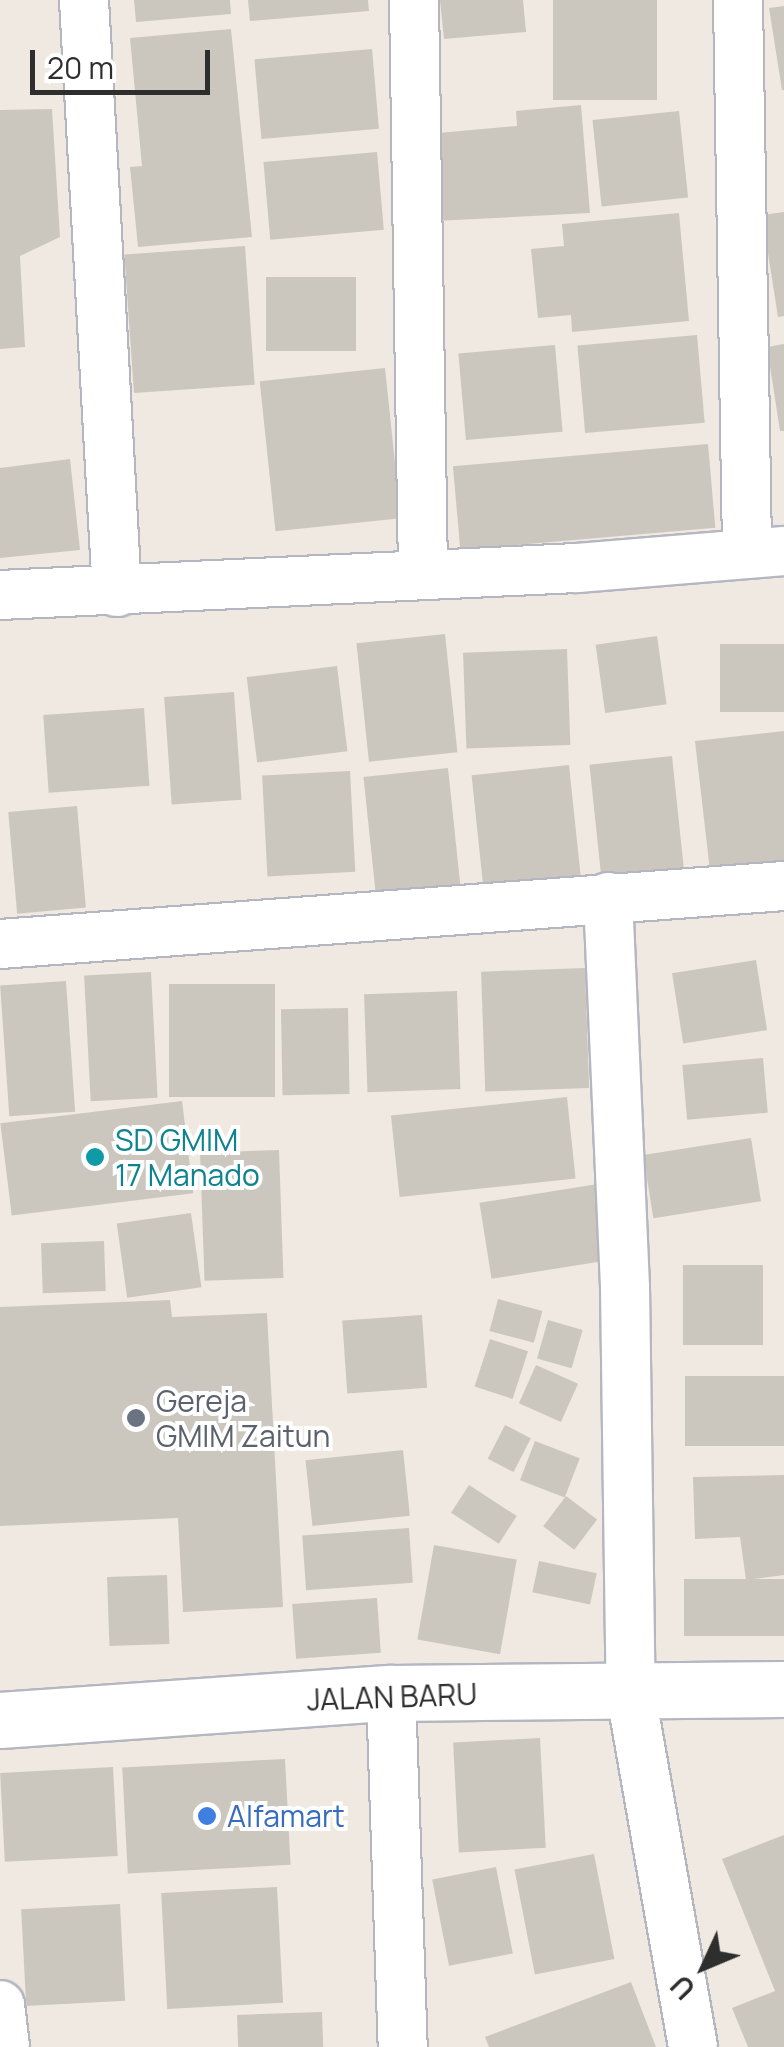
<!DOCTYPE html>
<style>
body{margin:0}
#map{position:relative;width:784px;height:2047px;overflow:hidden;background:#efe9e1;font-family:Manrope,sans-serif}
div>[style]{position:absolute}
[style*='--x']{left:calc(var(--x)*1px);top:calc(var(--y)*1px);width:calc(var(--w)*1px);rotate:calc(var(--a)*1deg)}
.building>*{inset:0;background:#cbc7bf;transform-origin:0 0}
.roads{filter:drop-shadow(2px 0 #b4b7c1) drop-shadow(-2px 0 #b4b7c1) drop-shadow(0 2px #b4b7c1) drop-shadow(0 -2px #b4b7c1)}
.minor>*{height:48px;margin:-24px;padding:0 24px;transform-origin:24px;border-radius:24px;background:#fff}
.tertiary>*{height:55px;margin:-27.5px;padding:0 27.5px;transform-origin:27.5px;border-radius:27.5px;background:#fff}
.dots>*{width:28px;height:28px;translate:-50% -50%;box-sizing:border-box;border:5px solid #fff;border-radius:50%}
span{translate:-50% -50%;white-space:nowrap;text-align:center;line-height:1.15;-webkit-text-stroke:8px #fff;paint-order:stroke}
.culture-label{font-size:30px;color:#0d838f}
.left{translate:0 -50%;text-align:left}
.worship-label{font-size:30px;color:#5b616d}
.street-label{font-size:30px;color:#2e2e2e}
.shop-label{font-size:30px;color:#366cbe}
.north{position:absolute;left:654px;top:1917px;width:100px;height:100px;-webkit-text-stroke:8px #fff;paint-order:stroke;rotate:226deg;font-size:28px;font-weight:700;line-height:40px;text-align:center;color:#2e2e2e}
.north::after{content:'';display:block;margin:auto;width:35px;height:45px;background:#2e2e2e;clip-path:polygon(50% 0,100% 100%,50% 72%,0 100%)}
.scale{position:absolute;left:30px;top:50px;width:180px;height:45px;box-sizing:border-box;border:5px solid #2e2e2e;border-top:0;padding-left:12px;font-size:30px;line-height:35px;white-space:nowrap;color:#2e2e2e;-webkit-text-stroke:8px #fff;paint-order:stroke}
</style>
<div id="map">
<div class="building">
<div style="clip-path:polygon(134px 0,230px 0,231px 14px,136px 22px)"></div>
<div style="clip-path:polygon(248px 0,368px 0,369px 11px,250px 21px)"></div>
<div style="clip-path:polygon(440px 0,523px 0,526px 32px,444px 39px)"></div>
<div style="left:553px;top:0;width:104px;height:100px"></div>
<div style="clip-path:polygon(784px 6px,784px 90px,782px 90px,769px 8px)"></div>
<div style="clip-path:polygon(231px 29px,252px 237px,138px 247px,130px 167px,142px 166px,130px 38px)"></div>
<div style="left:372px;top:49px;width:80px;height:118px;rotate:85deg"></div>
<div style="clip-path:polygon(581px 105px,590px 213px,435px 221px,427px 134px,517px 126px,516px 111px)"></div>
<div style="clip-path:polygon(52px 109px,60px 237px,20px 256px,25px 347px,0 349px,0 110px)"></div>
<div style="left:679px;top:111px;width:87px;height:87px;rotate:84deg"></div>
<div style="left:377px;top:152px;width:78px;height:114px;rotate:85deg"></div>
<div style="clip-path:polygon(784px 212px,784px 316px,778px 317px,762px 215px)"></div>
<div style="clip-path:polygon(679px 213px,689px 321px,572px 332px,571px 315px,538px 318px,531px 249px,564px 246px,562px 224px)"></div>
<div style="left:245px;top:246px;width:139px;height:121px;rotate:86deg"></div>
<div style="left:266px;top:277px;width:90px;height:74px"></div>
<div style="left:697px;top:335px;width:88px;height:120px;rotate:85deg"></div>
<div style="clip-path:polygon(784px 344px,784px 431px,780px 431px,767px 347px)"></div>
<div style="left:555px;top:345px;width:87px;height:97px;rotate:85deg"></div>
<div style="left:385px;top:368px;width:151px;height:126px;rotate:84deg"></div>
<div style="left:708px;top:444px;width:84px;height:256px;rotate:85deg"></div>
<div style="clip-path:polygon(70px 459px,80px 550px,0 558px,0 468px)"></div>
<div style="left:445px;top:634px;width:119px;height:89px;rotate:84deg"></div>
<div style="left:657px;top:636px;width:69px;height:62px;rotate:82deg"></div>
<div style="left:784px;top:644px;width:68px;height:64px;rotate:90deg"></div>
<div style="left:567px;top:649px;width:96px;height:104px;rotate:88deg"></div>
<div style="left:337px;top:666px;width:86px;height:91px;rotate:83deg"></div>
<div style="left:234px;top:692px;width:108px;height:70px;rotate:86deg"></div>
<div style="left:144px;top:708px;width:78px;height:101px;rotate:86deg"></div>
<div style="clip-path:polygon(784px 731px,784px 864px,710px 871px,695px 741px)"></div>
<div style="left:672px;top:756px;width:118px;height:83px;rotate:84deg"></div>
<div style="left:569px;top:765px;width:117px;height:98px;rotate:84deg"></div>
<div style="left:448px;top:768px;width:122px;height:85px;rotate:84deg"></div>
<div style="left:350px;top:771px;width:101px;height:88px;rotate:87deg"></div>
<div style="left:77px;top:806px;width:102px;height:69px;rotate:85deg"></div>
<div style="left:756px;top:960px;width:71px;height:85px;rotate:81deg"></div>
<div style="left:585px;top:968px;width:120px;height:104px;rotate:88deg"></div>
<div style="left:151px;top:972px;width:126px;height:67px;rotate:87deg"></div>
<div style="left:66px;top:981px;width:131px;height:66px;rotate:86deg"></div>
<div style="left:169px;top:984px;width:106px;height:113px"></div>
<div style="left:457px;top:991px;width:98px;height:93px;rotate:88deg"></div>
<div style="left:348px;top:1008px;width:86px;height:67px;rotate:89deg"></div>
<div style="left:763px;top:1058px;width:55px;height:81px;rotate:85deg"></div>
<div style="left:567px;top:1097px;width:82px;height:177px;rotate:84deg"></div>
<div style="left:182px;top:1101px;width:93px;height:183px;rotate:83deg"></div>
<div style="left:751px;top:1138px;width:64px;height:109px;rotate:81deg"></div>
<div style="left:279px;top:1150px;width:128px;height:79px;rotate:88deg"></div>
<div style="left:598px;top:1184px;width:77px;height:120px;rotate:81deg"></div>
<div style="left:191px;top:1213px;width:75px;height:75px;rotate:82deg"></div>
<div style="left:104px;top:1241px;width:50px;height:63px;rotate:88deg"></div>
<div style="left:683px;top:1265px;width:80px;height:80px"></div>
<div style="left:498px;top:1299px;width:46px;height:33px;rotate:15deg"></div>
<div style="clip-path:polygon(170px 1300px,172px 1317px,267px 1313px,283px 1607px,183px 1612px,178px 1518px,0 1526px,0 1307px)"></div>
<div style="left:422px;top:1315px;width:73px;height:80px;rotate:86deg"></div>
<div style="left:548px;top:1320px;width:36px;height:40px;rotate:16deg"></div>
<div style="left:490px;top:1339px;width:40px;height:50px;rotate:18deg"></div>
<div style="left:536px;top:1365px;width:46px;height:42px;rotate:24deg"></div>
<div style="left:784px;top:1376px;width:70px;height:99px;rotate:90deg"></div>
<div style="left:505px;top:1425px;width:29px;height:38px;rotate:27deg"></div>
<div style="left:535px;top:1441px;width:48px;height:42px;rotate:21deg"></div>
<div style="left:403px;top:1450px;width:66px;height:98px;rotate:84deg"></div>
<div style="clip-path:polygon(784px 1475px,784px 1575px,746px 1580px,740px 1537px,695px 1539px,693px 1477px)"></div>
<div style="left:469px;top:1485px;width:57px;height:33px;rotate:33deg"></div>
<div style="left:566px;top:1496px;width:39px;height:38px;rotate:37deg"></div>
<div style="left:409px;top:1528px;width:55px;height:107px;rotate:86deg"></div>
<div style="left:434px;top:1545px;width:84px;height:96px;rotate:10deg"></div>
<div style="left:539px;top:1561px;width:59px;height:32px;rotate:12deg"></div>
<div style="left:167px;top:1575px;width:69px;height:60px;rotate:88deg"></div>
<div style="left:784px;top:1579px;width:57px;height:100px;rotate:90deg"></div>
<div style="left:377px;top:1598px;width:55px;height:85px;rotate:86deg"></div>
<div style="left:540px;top:1738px;width:110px;height:87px;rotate:87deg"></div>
<div style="left:285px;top:1759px;width:106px;height:163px;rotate:87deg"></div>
<div style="left:113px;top:1767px;width:89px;height:113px;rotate:87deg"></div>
<div style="clip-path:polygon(784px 1835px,784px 2047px,748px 2047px,732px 2008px,775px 1991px,722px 1859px)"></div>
<div style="left:594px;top:1854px;width:107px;height:81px;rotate:79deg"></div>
<div style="left:496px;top:1867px;width:88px;height:65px;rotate:79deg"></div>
<div style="left:277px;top:1887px;width:116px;height:116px;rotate:87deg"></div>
<div style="left:120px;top:1904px;width:97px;height:99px;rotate:87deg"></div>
<div style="clip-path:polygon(631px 1982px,656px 2047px,489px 2047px,485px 2037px)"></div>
<div style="left:322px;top:2012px;width:35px;height:85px;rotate:88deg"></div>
</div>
<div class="roads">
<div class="minor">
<div style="--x:84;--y:0;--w:593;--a:86.81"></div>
<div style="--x:414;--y:0;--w:570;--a:89.1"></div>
<div style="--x:738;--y:0;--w:551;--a:89.06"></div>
<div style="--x:0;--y:595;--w:578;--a:-2.68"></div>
<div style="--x:577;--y:568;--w:208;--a:-4.7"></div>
<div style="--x:608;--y:897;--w:390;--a:87.5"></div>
<div style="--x:625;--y:1287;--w:408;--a:89.2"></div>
<div style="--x:631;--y:1695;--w:357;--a:80"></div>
<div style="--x:0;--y:944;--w:786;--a:-4.23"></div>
<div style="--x:391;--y:1693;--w:354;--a:88.1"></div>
<div style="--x:0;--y:2005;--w:42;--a:83.2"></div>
</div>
<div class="tertiary">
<div style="--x:0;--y:1720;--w:392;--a:-4"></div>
<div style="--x:391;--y:1693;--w:393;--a:-0.6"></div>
</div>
</div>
<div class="dots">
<div style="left:95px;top:1157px;background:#0f9aa8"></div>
<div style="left:136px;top:1418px;background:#6b7280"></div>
<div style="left:207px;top:1816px;background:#3f7fe0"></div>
</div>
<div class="culture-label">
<span class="left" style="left:115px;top:1157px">SD GMIM<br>17 Manado</span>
</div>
<div class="worship-label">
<span class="left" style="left:156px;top:1418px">Gereja<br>GMIM Zaitun</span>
</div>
<div class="street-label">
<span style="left:392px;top:1697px;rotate:-2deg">JALAN BARU</span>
</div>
<div class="shop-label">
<span class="left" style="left:227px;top:1816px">Alfamart</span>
</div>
<div class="north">U</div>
<div class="scale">20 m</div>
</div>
